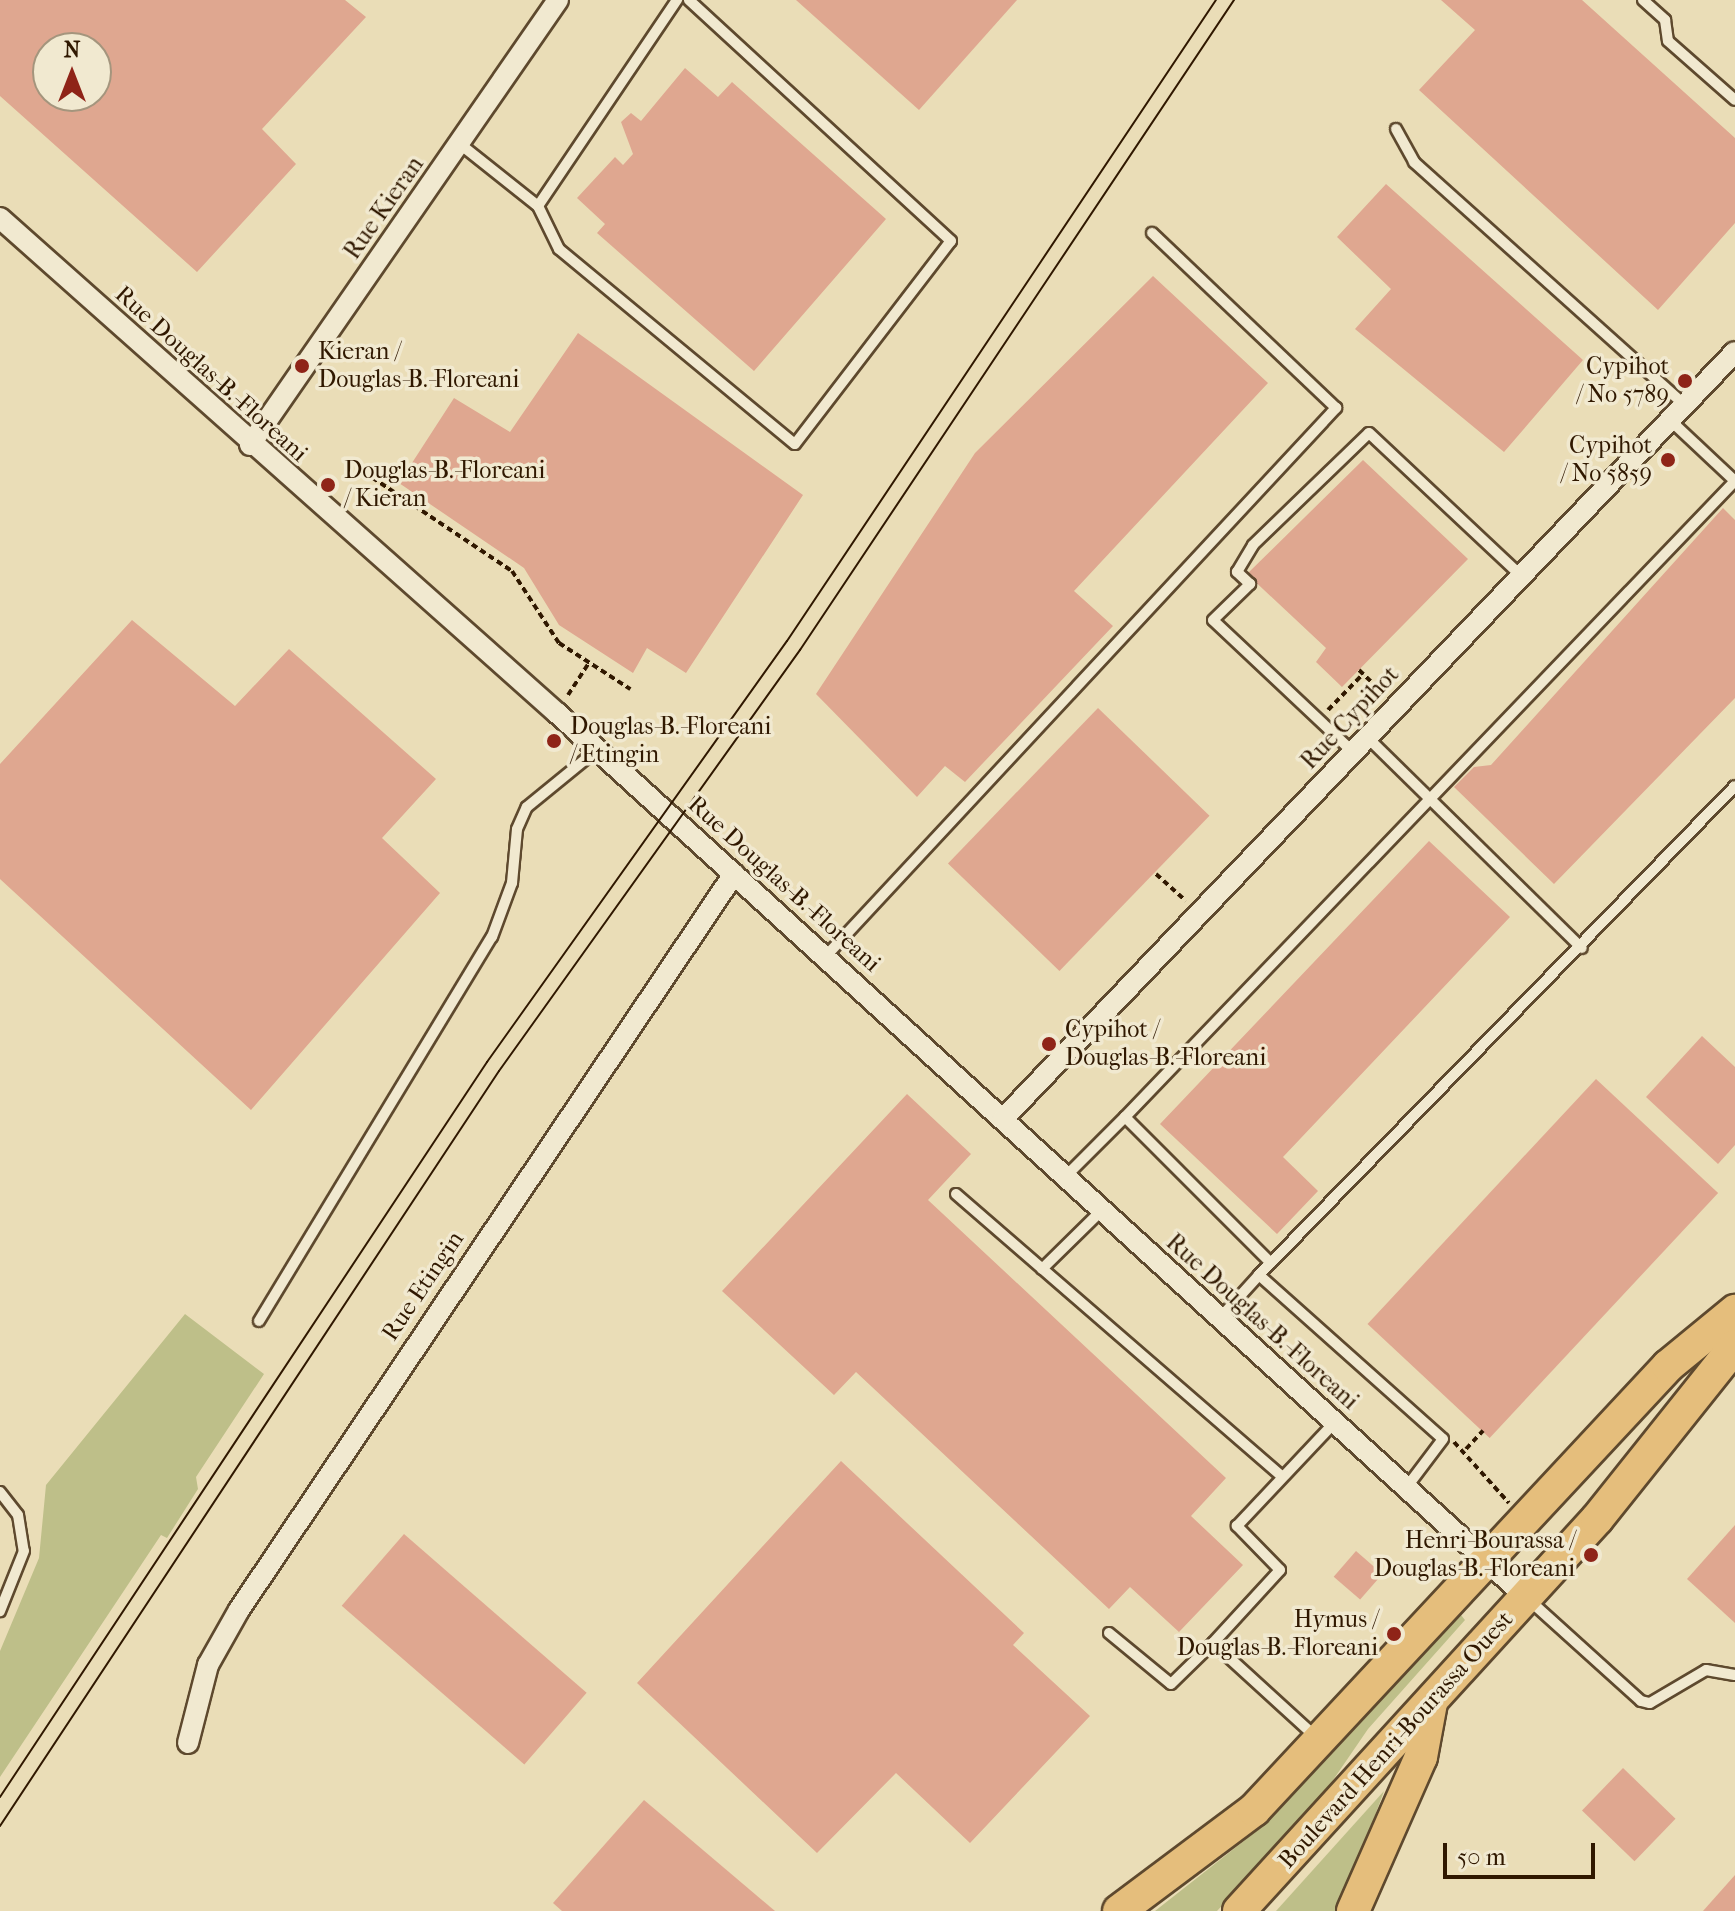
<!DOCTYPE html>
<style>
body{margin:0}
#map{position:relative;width:1735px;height:1911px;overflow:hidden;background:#eaddb7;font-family:"IM FELL French Canon",serif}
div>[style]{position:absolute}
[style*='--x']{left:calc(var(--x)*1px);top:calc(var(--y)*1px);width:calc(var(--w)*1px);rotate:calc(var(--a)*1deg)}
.green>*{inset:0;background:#bebf89}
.building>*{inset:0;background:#dfa790;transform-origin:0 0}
.path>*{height:4px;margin-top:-2px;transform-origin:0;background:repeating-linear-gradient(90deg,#301800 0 6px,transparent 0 10px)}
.roads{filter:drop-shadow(2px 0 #5e492e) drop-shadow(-2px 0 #5e492e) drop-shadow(0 2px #5e492e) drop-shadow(0 -2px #5e492e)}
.lane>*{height:10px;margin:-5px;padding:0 5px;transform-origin:5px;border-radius:5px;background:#f1e9d0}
.street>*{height:20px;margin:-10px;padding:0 10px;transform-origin:10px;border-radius:10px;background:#f1e9d0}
.primary>*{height:32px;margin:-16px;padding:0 16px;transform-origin:16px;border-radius:16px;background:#e5be7c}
.tram>*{height:2px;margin:-1px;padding:0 1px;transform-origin:1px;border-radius:1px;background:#301800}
.dots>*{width:22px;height:22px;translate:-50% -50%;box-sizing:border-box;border:4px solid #f1e9d0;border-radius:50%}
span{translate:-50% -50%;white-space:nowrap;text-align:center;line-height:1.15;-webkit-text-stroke:7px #f1e9d0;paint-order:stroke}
.street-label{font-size:24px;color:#301800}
.poi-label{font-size:24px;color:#301800}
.left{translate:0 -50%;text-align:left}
.right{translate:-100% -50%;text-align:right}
.north{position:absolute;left:32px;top:32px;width:80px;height:80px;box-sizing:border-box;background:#f1e9d0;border:2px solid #a4957d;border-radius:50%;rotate:0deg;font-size:22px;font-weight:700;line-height:32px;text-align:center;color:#301800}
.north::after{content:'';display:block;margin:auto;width:28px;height:36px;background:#8f2418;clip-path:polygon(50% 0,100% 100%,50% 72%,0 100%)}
.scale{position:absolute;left:1443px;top:1843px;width:152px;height:36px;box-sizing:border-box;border:4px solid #301800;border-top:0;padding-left:10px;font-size:24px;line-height:28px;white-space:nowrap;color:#301800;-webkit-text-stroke:6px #f1e9d0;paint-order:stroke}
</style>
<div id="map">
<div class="green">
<div style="clip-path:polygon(185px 1314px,264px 1374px,196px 1477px,198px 1489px,167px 1538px,161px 1535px,0 1777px,0 1651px,39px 1558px,46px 1485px)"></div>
<div style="clip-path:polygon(1461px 1615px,1465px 1620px,1368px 1729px,1318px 1802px,1217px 1911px,1155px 1911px,1268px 1822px)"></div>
<div style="clip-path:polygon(1384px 1791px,1340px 1911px,1276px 1911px)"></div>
</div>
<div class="building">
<div style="clip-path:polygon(evenodd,0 0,345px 0,366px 17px,262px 129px,296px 164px,197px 272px,0 96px,0 0,48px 48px,96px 48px,96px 96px,48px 96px,48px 48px)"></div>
<div style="clip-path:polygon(796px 0,1017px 0,919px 110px)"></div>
<div style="clip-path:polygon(1441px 0,1582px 0,1735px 138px,1735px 223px,1658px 310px,1419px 90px,1475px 30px)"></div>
<div style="clip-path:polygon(685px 68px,718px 97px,732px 82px,886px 219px,754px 371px,597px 233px,605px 224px,577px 198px,615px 157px,623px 165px,633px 154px,621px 122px,631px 113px,641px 121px)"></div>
<div style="clip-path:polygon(1386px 184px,1583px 360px,1504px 452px,1355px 329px,1391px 289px,1337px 237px)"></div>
<div style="clip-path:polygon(1153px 276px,1268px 383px,1074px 591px,1113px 626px,965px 782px,945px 766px,917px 797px,816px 694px,975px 453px)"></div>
<div style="clip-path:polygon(578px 333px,803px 495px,686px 673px,647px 648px,633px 673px,559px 625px,524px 568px,399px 483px,454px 398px,510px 432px)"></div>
<div style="clip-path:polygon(1363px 460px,1468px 559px,1342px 687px,1316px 662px,1326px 648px,1247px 574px)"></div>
<div style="clip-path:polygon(1723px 508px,1735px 520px,1735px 698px,1554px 884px,1454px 787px,1474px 767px,1491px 765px)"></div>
<div style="clip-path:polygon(132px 620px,235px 706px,289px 649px,436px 779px,382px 838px,440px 893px,251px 1110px,0 879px,0 764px)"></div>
<div style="left:1098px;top:708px;width:155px;height:216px;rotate:44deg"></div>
<div style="clip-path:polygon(1429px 841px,1510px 917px,1283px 1157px,1318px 1191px,1277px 1234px,1160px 1124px)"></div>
<div style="clip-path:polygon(1702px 1036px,1735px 1067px,1735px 1145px,1718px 1164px,1646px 1097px)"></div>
<div style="left:1596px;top:1079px;width:167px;height:335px;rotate:43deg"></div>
<div style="clip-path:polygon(907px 1094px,971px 1154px,928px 1200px,1226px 1478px,1191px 1516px,1243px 1565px,1179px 1632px,1130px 1587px,1109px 1609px,856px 1372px,834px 1395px,722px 1291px)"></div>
<div style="clip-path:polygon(841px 1461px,1024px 1633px,1013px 1645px,1090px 1716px,970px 1843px,896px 1773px,817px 1853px,637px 1683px)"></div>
<div style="clip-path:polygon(1735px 1525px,1735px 1623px,1687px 1579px)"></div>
<div style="left:404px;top:1534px;width:242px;height:95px;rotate:41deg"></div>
<div style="left:1356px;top:1551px;width:35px;height:34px;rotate:41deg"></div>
<div style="left:1623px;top:1768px;width:73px;height:59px;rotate:44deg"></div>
<div style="clip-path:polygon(644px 1800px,775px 1911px,562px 1911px,553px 1903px)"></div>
<div style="clip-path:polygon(1735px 1875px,1735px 1911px,1703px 1911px)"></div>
</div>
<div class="path">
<div style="--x:364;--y:472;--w:178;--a:33.8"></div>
<div style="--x:512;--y:571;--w:86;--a:56.9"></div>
<div style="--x:559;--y:643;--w:85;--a:32.9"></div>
<div style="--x:1359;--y:670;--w:33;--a:44"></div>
<div style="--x:568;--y:695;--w:37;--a:-57"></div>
<div style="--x:1328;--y:710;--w:50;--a:-45.8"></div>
<div style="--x:1156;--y:874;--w:40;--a:42"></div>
<div style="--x:1454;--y:1442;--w:82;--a:48"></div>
<div style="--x:1466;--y:1449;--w:25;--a:-47"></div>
</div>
<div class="roads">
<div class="lane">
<div style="--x:1643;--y:0;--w:30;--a:42"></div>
<div style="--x:1665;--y:20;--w:21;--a:82"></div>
<div style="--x:1668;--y:41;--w:89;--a:41.4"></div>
<div style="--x:1396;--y:129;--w:38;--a:61"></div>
<div style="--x:1414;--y:162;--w:364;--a:41.9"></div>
<div style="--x:460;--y:144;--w:100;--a:38.5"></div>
<div style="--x:538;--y:206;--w:48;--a:64"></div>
<div style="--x:559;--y:249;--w:306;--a:39.6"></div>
<div style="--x:795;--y:444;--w:256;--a:-52.5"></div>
<div style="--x:951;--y:241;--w:356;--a:-137.4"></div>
<div style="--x:538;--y:206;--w:249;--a:-56"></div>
<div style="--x:1670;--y:420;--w:89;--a:43.2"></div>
<div style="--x:1367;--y:737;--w:301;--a:44.5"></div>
<div style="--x:1353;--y:752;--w:192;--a:-136.7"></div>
<div style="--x:1213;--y:620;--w:52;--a:-44.2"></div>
<div style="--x:1250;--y:584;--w:18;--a:-137"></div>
<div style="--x:1237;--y:572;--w:31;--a:-59"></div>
<div style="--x:1253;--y:545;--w:161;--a:-44"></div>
<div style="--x:1369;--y:433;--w:207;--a:43.2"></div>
<div style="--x:826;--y:956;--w:749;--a:-47.06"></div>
<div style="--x:1336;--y:408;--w:254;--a:-136.4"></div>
<div style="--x:1125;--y:1117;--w:881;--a:-46.2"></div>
<div style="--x:1065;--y:1177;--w:85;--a:-45"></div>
<div style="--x:1125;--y:1117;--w:206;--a:45"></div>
<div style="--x:956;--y:1194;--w:431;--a:40.9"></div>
<div style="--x:1042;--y:1269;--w:84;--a:-44.5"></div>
<div style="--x:1259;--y:1275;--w:682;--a:-45.77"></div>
<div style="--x:1220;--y:1318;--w:58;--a:-47.8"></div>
<div style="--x:1259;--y:1275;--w:246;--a:41.7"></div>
<div style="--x:1443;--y:1439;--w:61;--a:127.1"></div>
<div style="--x:259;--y:1321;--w:449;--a:-58.8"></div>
<div style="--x:492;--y:937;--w:58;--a:-69.7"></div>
<div style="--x:512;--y:883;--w:54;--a:-84.7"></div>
<div style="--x:517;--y:829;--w:24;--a:-66"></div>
<div style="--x:527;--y:807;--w:90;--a:-39.2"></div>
<div style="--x:0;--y:1492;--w:29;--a:52"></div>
<div style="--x:18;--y:1515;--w:36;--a:81"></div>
<div style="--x:24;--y:1551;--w:65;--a:111.8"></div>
<div style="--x:1528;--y:1599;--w:152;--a:42.1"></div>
<div style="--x:1641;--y:1701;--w:9;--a:13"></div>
<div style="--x:1650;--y:1703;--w:65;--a:-30.5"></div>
<div style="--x:1706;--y:1670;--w:29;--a:10"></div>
<div style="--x:1109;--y:1633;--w:80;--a:39.4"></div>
<div style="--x:1171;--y:1684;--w:59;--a:-44.3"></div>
<div style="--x:1213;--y:1643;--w:139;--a:42.4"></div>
<div style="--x:1213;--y:1643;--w:99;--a:-47.5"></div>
<div style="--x:1280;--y:1570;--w:62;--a:-134.3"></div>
<div style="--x:1237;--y:1526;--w:141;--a:-46.7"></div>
</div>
<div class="street">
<div style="--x:0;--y:218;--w:745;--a:41.63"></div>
<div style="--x:557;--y:713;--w:1312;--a:42.37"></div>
<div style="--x:250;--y:445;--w:541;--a:-55.31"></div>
<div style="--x:1003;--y:1119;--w:1060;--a:-46.34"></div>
<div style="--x:188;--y:1743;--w:81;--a:-75.6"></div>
<div style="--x:208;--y:1665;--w:63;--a:-60.6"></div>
<div style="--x:239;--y:1610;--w:887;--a:-56.08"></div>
</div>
<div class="primary">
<div style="--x:1119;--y:1911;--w:169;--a:-36.8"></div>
<div style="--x:1254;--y:1810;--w:607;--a:-47"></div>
<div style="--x:1668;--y:1366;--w:87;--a:-39.4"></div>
<div style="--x:1239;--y:1911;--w:531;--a:-47.6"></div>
<div style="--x:1597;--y:1519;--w:221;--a:-51.4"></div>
<div style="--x:1353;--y:1911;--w:168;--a:-66.2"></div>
<div style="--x:1421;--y:1757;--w:55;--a:-79.5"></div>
</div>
</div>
<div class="tram">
<div style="--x:0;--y:1797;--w:882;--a:-56.47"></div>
<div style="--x:487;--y:1062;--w:517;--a:-54.53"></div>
<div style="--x:787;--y:641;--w:771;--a:-56.21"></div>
<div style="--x:0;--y:1826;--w:905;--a:-56.54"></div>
<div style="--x:499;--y:1071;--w:518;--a:-54.44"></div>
<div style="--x:800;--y:650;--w:782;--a:-56.27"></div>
</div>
<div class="dots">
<div style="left:302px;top:366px;background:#8f2418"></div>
<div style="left:1685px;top:381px;background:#8f2418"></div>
<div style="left:1668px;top:460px;background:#8f2418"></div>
<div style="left:328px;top:485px;background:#8f2418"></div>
<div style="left:554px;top:741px;background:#8f2418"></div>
<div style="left:1049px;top:1044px;background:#8f2418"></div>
<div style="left:1591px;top:1555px;background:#8f2418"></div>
<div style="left:1394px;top:1634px;background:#8f2418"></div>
</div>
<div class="street-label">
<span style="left:384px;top:208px;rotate:-55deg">Rue Kieran</span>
<span style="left:211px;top:374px;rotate:42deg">Rue Douglas-B.-Floreani</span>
<span style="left:1350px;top:718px;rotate:-47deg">Rue Cypihot</span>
<span style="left:784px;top:884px;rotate:42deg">Rue Douglas-B.-Floreani</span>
<span style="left:423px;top:1286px;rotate:-56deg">Rue Etingin</span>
<span style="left:1262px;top:1322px;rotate:42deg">Rue Douglas-B.-Floreani</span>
<span style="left:1396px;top:1740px;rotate:-48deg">Boulevard Henri-Bourassa Ouest</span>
</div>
<div class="poi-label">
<span class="left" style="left:318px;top:366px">Kieran /<br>Douglas-B.-Floreani</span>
<span class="right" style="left:1669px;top:381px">Cypihot<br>/ No 5789</span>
<span class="right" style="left:1652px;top:460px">Cypihot<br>/ No 5859</span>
<span class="left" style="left:344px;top:485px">Douglas-B.-Floreani<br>/ Kieran</span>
<span class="left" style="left:570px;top:741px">Douglas-B.-Floreani<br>/ Etingin</span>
<span class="left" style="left:1065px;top:1044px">Cypihot /<br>Douglas-B.-Floreani</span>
<span class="right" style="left:1575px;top:1555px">Henri-Bourassa /<br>Douglas-B.-Floreani</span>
<span class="right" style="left:1378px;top:1634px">Hymus /<br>Douglas-B.-Floreani</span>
</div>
<div class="north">N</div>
<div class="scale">50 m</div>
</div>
